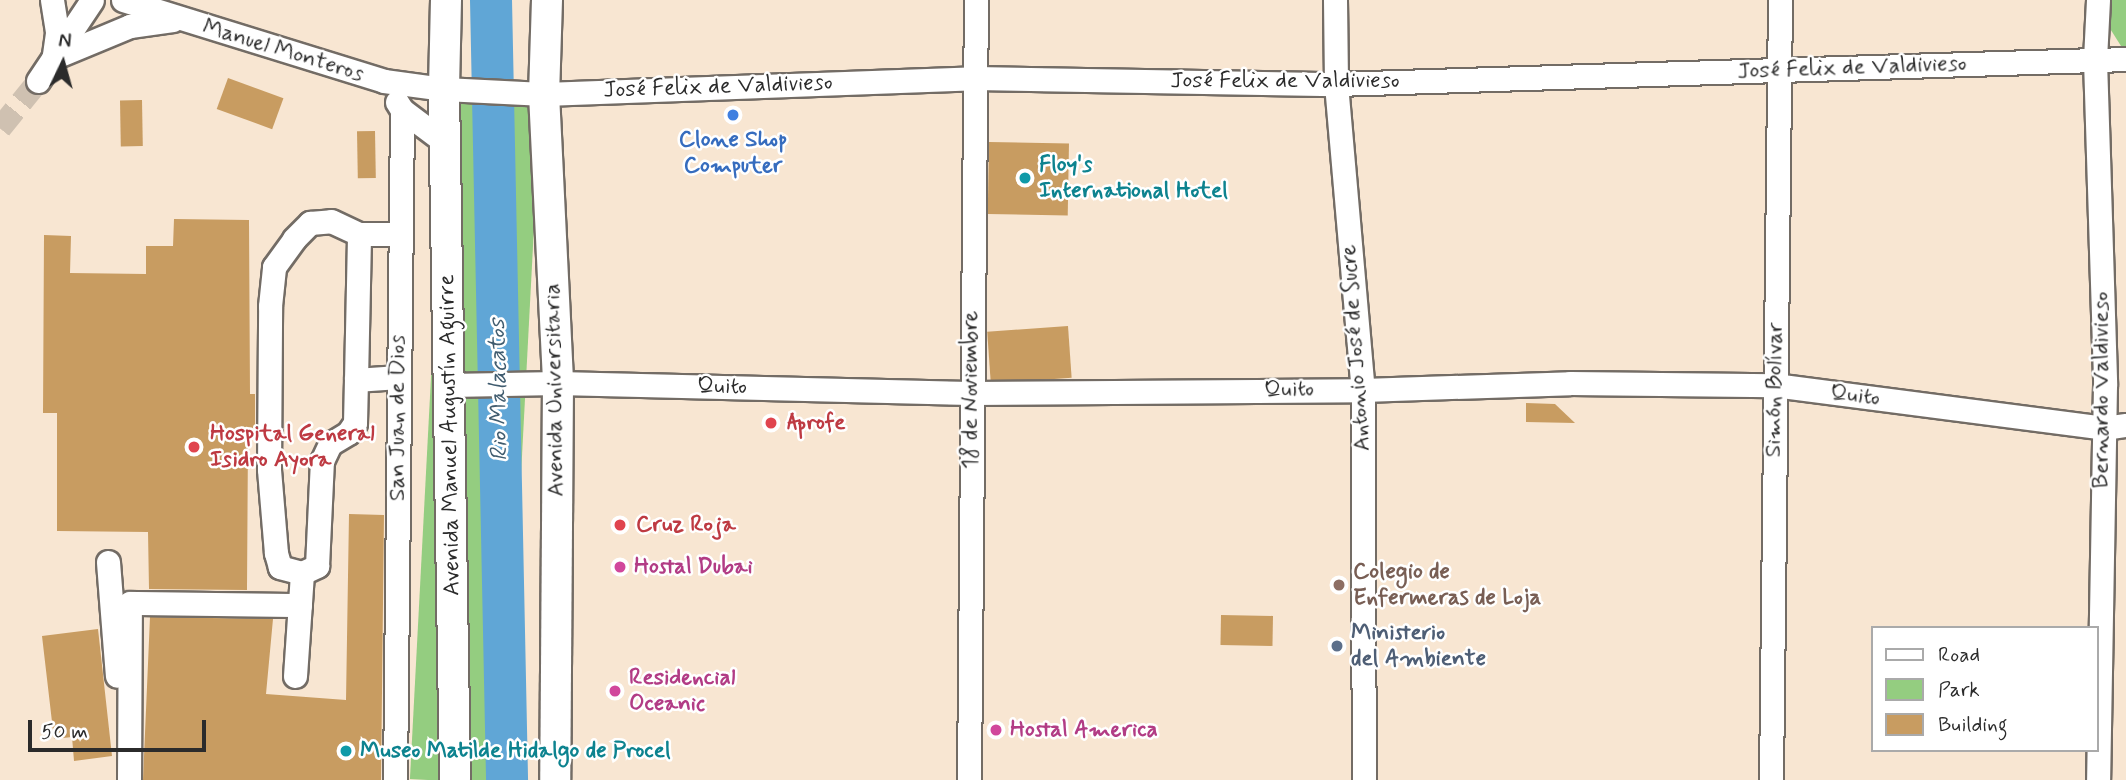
<!DOCTYPE html>
<meta charset="utf-8">
<style>
body{margin:0}
#map{position:relative;width:2126px;height:780px;overflow:hidden;background:#f8e6d2;font-family:Mynerve,sans-serif}
div>[style]{position:absolute}
[style*='--x']{left:calc(var(--x)*1px);top:calc(var(--y)*1px);width:calc(var(--w)*1px);rotate:calc(var(--a)*1deg)}
.green>*{inset:0;background:#94cd80;transform-origin:0 0}
.river>*{height:42px;margin:-21px;padding:0 21px;transform-origin:21px;border-radius:21px;background:#60a6d6}
.building>*{inset:0;background:#c89c61;transform-origin:0 0}
.minor-tunnel>*{height:23px;margin-top:-11.5px;transform-origin:0;background:repeating-linear-gradient(90deg,#cfc1b1 0 23px,transparent 0 34px)}
.roads{filter:drop-shadow(2px 0 #736c65) drop-shadow(-2px 0 #736c65) drop-shadow(0 2px #736c65) drop-shadow(0 -2px #736c65)}
.minor>*{height:23px;margin:-11.5px;padding:0 11.5px;transform-origin:11.5px;border-radius:11.5px;background:#fff}
.major>*{height:30px;margin:-15px;padding:0 15px;transform-origin:15px;border-radius:15px;background:#fff}
.dots>*{width:19px;height:19px;translate:-50% -50%;box-sizing:border-box;border:4px solid #fff;border-radius:50%}
span{translate:-50% -50%;white-space:nowrap;text-align:center;line-height:1.15;-webkit-text-stroke:5px #fff;paint-order:stroke}
.street-label{font-size:23px;color:#2b2b2b}
.shop-label{font-size:23px;color:#366cbe;font-weight:700}
.culture-label{font-size:23px;color:#0d838f;font-weight:700}
.left{translate:0 -50%;text-align:left}
.health-label{font-size:23px;color:#be3a42;font-weight:700}
.hotel-label{font-size:23px;color:#b23c85;font-weight:700}
.education-label{font-size:23px;color:#785e54;font-weight:700}
.service-label{font-size:23px;color:#4e5e75;font-weight:700}
.water-label{font-size:24px;color:#405c6f;font-style:italic}
.legend{position:absolute;left:1871px;top:626px;width:228px;height:126px;box-sizing:border-box;background:#fff;border:2px solid #aaa;margin:0;padding:9px 12px;list-style:none;font-size:21px;color:#2b2b2b}
.legend li{display:flex;align-items:center;gap:14px;height:35px}
.legend b{width:35px;border:2px solid #aaa}
.north{position:absolute;left:28px;top:28px;width:70px;height:70px;-webkit-text-stroke:5px #fff;paint-order:stroke;rotate:5deg;font-size:19px;font-weight:700;line-height:28px;text-align:center;color:#2b2b2b}
.north::after{content:'';display:block;margin:auto;width:24px;height:32px;background:#2b2b2b;clip-path:polygon(50% 0,100% 100%,50% 72%,0 100%)}
.scale{position:absolute;left:28px;top:720px;width:178px;height:32px;box-sizing:border-box;border:4px solid #2b2b2b;border-top:0;padding-left:9px;font-size:21px;line-height:24px;white-space:nowrap;color:#2b2b2b;-webkit-text-stroke:5px #fff;paint-order:stroke}
</style>
<div id="map">
<div class="green">
<div style="clip-path:polygon(2111px 0,2126px 0,2126px 46px,2121px 46px,2109px 27px)"></div>
<div style="left:446px;top:91px;width:95px;height:689px;rotate:3deg"></div>
</div>
<div class="river">
<div style="--x:491;--y:0;--w:780;--a:88.82"></div>
</div>
<div class="building">
<div style="left:228px;top:78px;width:59px;height:33px;rotate:20deg"></div>
<div style="left:142px;top:100px;width:46px;height:22px;rotate:89deg"></div>
<div style="left:375px;top:131px;width:47px;height:18px;rotate:89deg"></div>
<div style="left:989px;top:142px;width:80px;height:72px;rotate:1deg"></div>
<div style="clip-path:polygon(174px 219px,249px 220px,250px 394px,255px 394px,255px 437px,248px 437px,247px 590px,149px 589px,148px 532px,57px 531px,57px 413px,43px 413px,44px 235px,71px 236px,70px 273px,146px 274px,146px 246px,173px 246px)"></div>
<div style="left:1068px;top:326px;width:52px;height:81px;rotate:86deg"></div>
<div style="clip-path:polygon(1526px 403px,1555px 404px,1575px 423px,1526px 422px)"></div>
<div style="clip-path:polygon(349px 514px,384px 515px,381px 780px,143px 780px,150px 617px,273px 619px,266px 694px,346px 700px)"></div>
<div style="left:1221px;top:615px;width:52px;height:30px;rotate:1deg"></div>
<div style="clip-path:polygon(98px 629px,112px 756px,74px 761px,72px 737px,54px 739px,42px 636px)"></div>
</div>
<div class="minor-tunnel">
<div style="--x:0;--y:128;--w:60;--a:-51"></div>
</div>
<div class="roads">
<div class="minor">
<div style="--x:52;--y:0;--w:33;--a:81"></div>
<div style="--x:57;--y:33;--w:22;--a:98"></div>
<div style="--x:123;--y:0;--w:273;--a:17.2"></div>
<div style="--x:384;--y:81;--w:61;--a:7.6"></div>
<div style="--x:444;--y:89;--w:100;--a:2.9"></div>
<div style="--x:544;--y:94;--w:431;--a:-2.1"></div>
<div style="--x:975;--y:78;--w:361;--a:1"></div>
<div style="--x:1336;--y:84;--w:790;--a:-1.81"></div>
<div style="--x:1335;--y:0;--w:84;--a:89.3"></div>
<div style="--x:1336;--y:84;--w:307;--a:85"></div>
<div style="--x:1363;--y:390;--w:390;--a:89.9"></div>
<div style="--x:2098;--y:0;--w:60;--a:92.9"></div>
<div style="--x:2095;--y:60;--w:325;--a:88.2"></div>
<div style="--x:2105;--y:385;--w:395;--a:91"></div>
<div style="--x:53;--y:58;--w:83;--a:-22.6"></div>
<div style="--x:130;--y:26;--w:43;--a:-7.9"></div>
<div style="--x:38;--y:81;--w:97;--a:-56.3"></div>
<div style="--x:397;--y:102;--w:9;--a:58"></div>
<div style="--x:402;--y:110;--w:55;--a:36.9"></div>
<div style="--x:356;--y:380;--w:146;--a:-88.8"></div>
<div style="--x:359;--y:234;--w:40;--a:0"></div>
<div style="--x:449;--y:385;--w:109;--a:-1.1"></div>
<div style="--x:558;--y:383;--w:413;--a:1.4"></div>
<div style="--x:971;--y:393;--w:392;--a:-0.4"></div>
<div style="--x:1363;--y:390;--w:207;--a:-1.9"></div>
<div style="--x:1570;--y:383;--w:204;--a:0.6"></div>
<div style="--x:1774;--y:385;--w:333;--a:7.4"></div>
<div style="--x:2104;--y:428;--w:22;--a:-8"></div>
<div style="--x:108;--y:562;--w:114;--a:85.5"></div>
<div style="--x:302;--y:573;--w:23;--a:-165"></div>
<div style="--x:280;--y:567;--w:15;--a:-106"></div>
<div style="--x:276;--y:553;--w:84;--a:-94.8"></div>
<div style="--x:269;--y:469;--w:163;--a:-89.6"></div>
<div style="--x:270;--y:306;--w:39;--a:-84"></div>
<div style="--x:274;--y:267;--w:34;--a:-54"></div>
<div style="--x:294;--y:239;--w:23;--a:-45"></div>
<div style="--x:310;--y:223;--w:21;--a:-5"></div>
<div style="--x:331;--y:221;--w:31;--a:25"></div>
<div style="--x:295;--y:676;--w:103;--a:-86.1"></div>
<div style="--x:302;--y:573;--w:17;--a:-25"></div>
<div style="--x:317;--y:566;--w:105;--a:-87.3"></div>
<div style="--x:322;--y:461;--w:19;--a:-65"></div>
<div style="--x:330;--y:444;--w:21;--a:-31"></div>
<div style="--x:348;--y:433;--w:12;--a:-55"></div>
<div style="--x:355;--y:423;--w:43;--a:-88.7"></div>
<div style="--x:356;--y:380;--w:42;--a:-4.1"></div>
<div style="--x:129;--y:780;--w:177;--a:-89.7"></div>
<div style="--x:130;--y:603;--w:170;--a:0.7"></div>
<div style="--x:395;--y:780;--w:670;--a:-89.4"></div>
<div style="--x:969;--y:780;--w:780;--a:-89.49"></div>
<div style="--x:1771;--y:780;--w:780;--a:-89.34"></div>
</div>
<div class="major">
<div style="--x:446;--y:0;--w:89;--a:91.3"></div>
<div style="--x:444;--y:89;--w:691;--a:89.09"></div>
<div style="--x:547;--y:0;--w:94;--a:91.8"></div>
<div style="--x:544;--y:94;--w:289;--a:87.2"></div>
<div style="--x:558;--y:383;--w:397;--a:90.4"></div>
</div>
</div>
<div class="dots">
<div style="left:733px;top:115px;background:#3f7fe0"></div>
<div style="left:1025px;top:178px;background:#0f9aa8"></div>
<div style="left:771px;top:423px;background:#e0444e"></div>
<div style="left:194px;top:447px;background:#e0444e"></div>
<div style="left:620px;top:525px;background:#e0444e"></div>
<div style="left:620px;top:567px;background:#d1479c"></div>
<div style="left:1339px;top:585px;background:#8d6e63"></div>
<div style="left:1337px;top:646px;background:#5c6f8a"></div>
<div style="left:615px;top:691px;background:#d1479c"></div>
<div style="left:996px;top:730px;background:#d1479c"></div>
<div style="left:346px;top:751px;background:#0f9aa8"></div>
</div>
<div class="street-label">
<span style="left:283px;top:51px;rotate:17deg">Manuel Monteros</span>
<span style="left:1852px;top:68px;rotate:-2deg">José Felix de Valdivieso</span>
<span style="left:1285px;top:81px">José Felix de Valdivieso</span>
<span style="left:718px;top:87px;rotate:-2deg">José Felix de Valdivieso</span>
<span style="left:1356px;top:348px;rotate:-94deg">Antonio José de Sucre</span>
<span style="left:722px;top:387px;rotate:1deg">Quito</span>
<span style="left:555px;top:390px;rotate:-91deg">Avenida Universitaria</span>
<span style="left:971px;top:390px;rotate:-90deg">18 de Noviembre</span>
<span style="left:1289px;top:390px;rotate:-1deg">Quito</span>
<span style="left:1775px;top:390px;rotate:-89deg">Simón Bolívar</span>
<span style="left:2102px;top:390px;rotate:-90deg">Bernardo Valdivieso</span>
<span style="left:1855px;top:396px;rotate:7deg">Quito</span>
<span style="left:398px;top:418px;rotate:-90deg">San Juan de Dios</span>
<span style="left:450px;top:435px;rotate:-91deg">Avenida Manuel Augustín Aguirre</span>
</div>
<div class="shop-label">
<span style="left:733px;top:153px">Clone Shop<br>Computer</span>
</div>
<div class="culture-label">
<span class="left" style="left:1039px;top:178px">Floy's<br>International Hotel</span>
<span class="left" style="left:360px;top:751px">Museo Matilde Hidalgo de Procel</span>
</div>
<div class="health-label">
<span class="left" style="left:787px;top:423px">Aprofe</span>
<span class="left" style="left:210px;top:447px">Hospital General<br>Isidro Ayora</span>
<span class="left" style="left:636px;top:525px">Cruz Roja</span>
</div>
<div class="hotel-label">
<span class="left" style="left:634px;top:567px">Hostal Dubai</span>
<span class="left" style="left:629px;top:691px">Residencial<br>Oceanic</span>
<span class="left" style="left:1010px;top:730px">Hostal America</span>
</div>
<div class="education-label">
<span class="left" style="left:1353px;top:585px">Colegio de<br>Enfermeras de Loja</span>
</div>
<div class="service-label">
<span class="left" style="left:1351px;top:646px">Ministerio<br>del Ambiente</span>
</div>
<div class="water-label">
<span style="left:499px;top:390px;rotate:-91deg">Rio Malacatos</span>
</div>
<ul class="legend">
<li><b style="height:9px;background:#fff"></b>Road</li>
<li><b style="height:19px;background:#94cd80"></b>Park</li>
<li><b style="height:19px;background:#c89c61"></b>Building</li>
</ul>
<div class="north">N</div>
<div class="scale">50 m</div>
</div>
